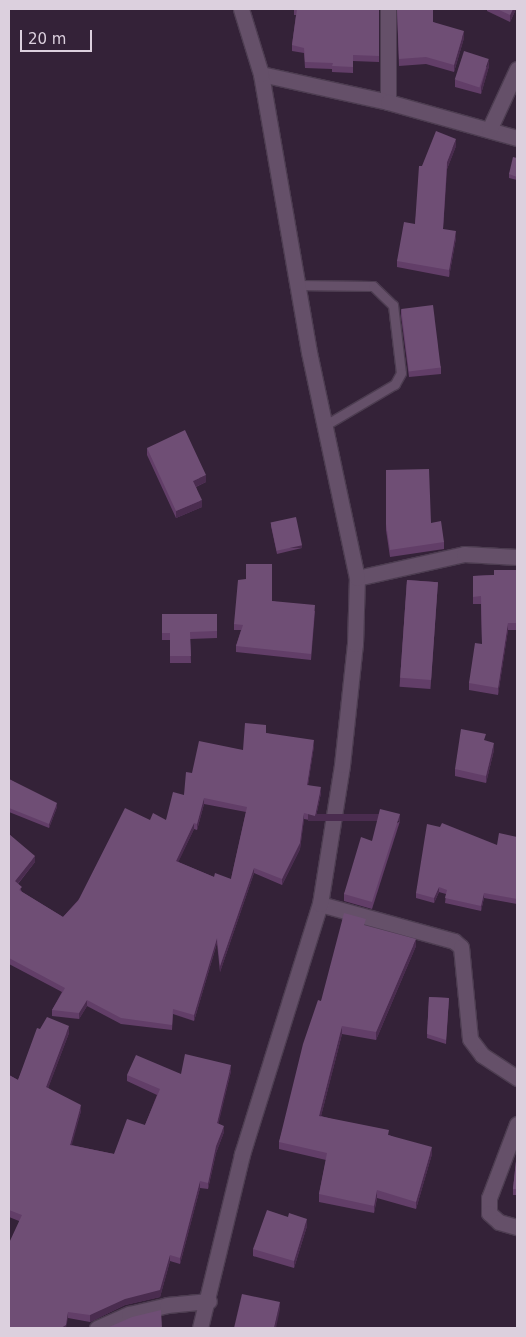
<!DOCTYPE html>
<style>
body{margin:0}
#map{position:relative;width:526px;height:1337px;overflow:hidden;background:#342238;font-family:"DejaVu Sans",sans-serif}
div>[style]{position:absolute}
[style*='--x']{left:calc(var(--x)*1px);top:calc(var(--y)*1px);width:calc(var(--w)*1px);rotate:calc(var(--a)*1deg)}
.roads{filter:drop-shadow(1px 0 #4d3d51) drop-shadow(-1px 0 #4d3d51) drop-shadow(0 1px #4d3d51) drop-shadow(0 -1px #4d3d51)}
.lane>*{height:9px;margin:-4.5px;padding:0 4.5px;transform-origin:4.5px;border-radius:4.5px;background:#655069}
.street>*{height:15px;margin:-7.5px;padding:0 7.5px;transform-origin:7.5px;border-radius:7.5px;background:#655069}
.secondary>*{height:15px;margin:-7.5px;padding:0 7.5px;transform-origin:7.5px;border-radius:7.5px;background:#655069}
.wall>*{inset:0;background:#623e68;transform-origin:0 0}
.shaded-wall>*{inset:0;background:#4a2c4f;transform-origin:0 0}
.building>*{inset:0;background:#6f4e75;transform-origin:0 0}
span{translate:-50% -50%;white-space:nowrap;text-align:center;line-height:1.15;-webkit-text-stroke:4px #342238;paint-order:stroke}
.frame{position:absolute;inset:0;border:10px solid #dcd0de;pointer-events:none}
.scale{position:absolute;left:20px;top:30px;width:72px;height:22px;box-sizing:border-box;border:2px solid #dcd0de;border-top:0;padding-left:6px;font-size:15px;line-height:18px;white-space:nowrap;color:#dcd0de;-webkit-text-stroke:4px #342238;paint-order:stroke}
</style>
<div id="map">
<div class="roads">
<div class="lane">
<div style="--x:297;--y:285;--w:76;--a:0.8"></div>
<div style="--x:373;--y:286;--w:28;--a:44"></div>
<div style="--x:393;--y:305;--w:68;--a:83.3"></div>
<div style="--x:401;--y:373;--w:13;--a:119"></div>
<div style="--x:395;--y:384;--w:82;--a:149.4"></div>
</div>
<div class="street">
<div style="--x:388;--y:9;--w:93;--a:90"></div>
<div style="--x:261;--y:74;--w:130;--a:12.4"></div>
<div style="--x:388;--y:102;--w:134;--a:15.6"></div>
<div style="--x:489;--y:130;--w:67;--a:-65.3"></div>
<div style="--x:357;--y:578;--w:110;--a:-12.6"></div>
<div style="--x:464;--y:554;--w:53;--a:3.2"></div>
<div style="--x:320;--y:904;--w:139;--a:15.4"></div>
<div style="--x:454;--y:941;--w:9;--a:41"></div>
<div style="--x:461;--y:947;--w:92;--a:84.4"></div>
<div style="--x:470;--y:1039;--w:20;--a:53"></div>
<div style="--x:482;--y:1055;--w:42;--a:33.3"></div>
<div style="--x:517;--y:1124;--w:79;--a:110.7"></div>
<div style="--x:489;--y:1198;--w:15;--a:90"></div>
<div style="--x:489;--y:1213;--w:13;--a:42"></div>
<div style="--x:499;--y:1222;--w:19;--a:16"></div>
<div style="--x:97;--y:1328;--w:35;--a:-24"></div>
<div style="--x:129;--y:1314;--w:39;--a:-13"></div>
<div style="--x:167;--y:1305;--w:42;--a:-5.4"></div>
</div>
<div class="secondary">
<div style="--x:200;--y:1328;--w:179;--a:-76.4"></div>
<div style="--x:242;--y:1154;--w:262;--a:-72.7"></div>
<div style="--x:320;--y:904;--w:141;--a:-81"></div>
<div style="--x:342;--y:765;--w:122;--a:-83.9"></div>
<div style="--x:355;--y:644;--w:66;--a:-88.3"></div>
<div style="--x:357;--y:578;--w:231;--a:-102"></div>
<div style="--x:309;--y:352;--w:282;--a:-99.8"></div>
<div style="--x:261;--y:74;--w:68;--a:-107.1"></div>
</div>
</div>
<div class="wall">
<div style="clip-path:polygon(294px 9px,379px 9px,379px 62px,353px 61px,353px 73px,332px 72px,332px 69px,305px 68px,304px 53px,292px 51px,292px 45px,296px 15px,294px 15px)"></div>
<div style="clip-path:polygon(397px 9px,433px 22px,464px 38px,454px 72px,426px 64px,399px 66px)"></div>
<div style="clip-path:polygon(487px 9px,516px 9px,510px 22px,487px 11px)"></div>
<div style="clip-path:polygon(489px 66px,481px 94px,455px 87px,455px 80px)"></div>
<div style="clip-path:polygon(456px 146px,447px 169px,443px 229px,456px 238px,449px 277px,397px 267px,397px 261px,415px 224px,422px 166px)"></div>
<div style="clip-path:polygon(517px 158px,517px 180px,509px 178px,509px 174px)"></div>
<div style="clip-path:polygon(401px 309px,441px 367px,441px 374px,409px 377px,401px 316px)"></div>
<div style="clip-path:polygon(147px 448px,206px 482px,196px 487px,202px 507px,176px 518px,147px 455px)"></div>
<div style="clip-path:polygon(386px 470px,431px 523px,444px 542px,444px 549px,390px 557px,386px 530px)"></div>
<div style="clip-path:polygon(271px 523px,302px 548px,277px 554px,271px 526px)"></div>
<div style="clip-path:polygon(517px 570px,517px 630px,508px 630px,498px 695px,469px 690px,469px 683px,482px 644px,481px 604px,473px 604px,473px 576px,494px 575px)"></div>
<div style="left:407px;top:580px;width:31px;height:107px;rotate:4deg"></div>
<div style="clip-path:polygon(272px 601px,315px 611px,311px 660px,236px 652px,236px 646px,241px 630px,234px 630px,234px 624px)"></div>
<div style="clip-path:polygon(162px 614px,217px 614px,217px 638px,190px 639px,191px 663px,170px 663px,170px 640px,162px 640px)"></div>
<div style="clip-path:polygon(evenodd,266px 733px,314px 746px,308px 785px,321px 793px,315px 821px,304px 819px,300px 849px,282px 885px,254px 873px,220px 972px,217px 943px,194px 1021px,173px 1014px,172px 1030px,121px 1024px,87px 1006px,79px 1019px,52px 1016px,52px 1010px,62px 992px,9px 964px,9px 834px,35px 862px,18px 884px,22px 892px,63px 917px,150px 820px,166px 820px,184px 795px,192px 773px,243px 750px,266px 733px,204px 804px,246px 812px,231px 879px,214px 877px,178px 862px,194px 829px,197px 830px,204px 804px)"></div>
<div style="clip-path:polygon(494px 750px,486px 783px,455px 776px,455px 769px)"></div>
<div style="clip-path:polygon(9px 779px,57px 807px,49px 828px,9px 812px)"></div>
<div style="clip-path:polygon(400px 821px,372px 909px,344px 901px,344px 894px,372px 841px)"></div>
<div style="clip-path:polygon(517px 837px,517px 904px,484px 898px,481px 911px,445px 903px,446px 894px,439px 892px,434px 903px,416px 898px,416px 893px,497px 845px)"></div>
<div style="clip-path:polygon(366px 926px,416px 946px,376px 1040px,342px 1034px,321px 1116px,389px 1135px,432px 1154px,416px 1209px,377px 1198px,374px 1213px,319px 1202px,319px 1194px,326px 1160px,279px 1149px,279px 1142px,321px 1001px)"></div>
<div style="clip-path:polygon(429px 997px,449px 998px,446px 1044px,427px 1038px)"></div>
<div style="clip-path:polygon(40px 1029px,69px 1033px,48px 1088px,81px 1111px,71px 1145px,114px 1154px,145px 1125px,157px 1095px,127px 1081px,127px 1075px,181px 1074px,231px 1071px,218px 1124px,224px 1132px,216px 1153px,208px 1189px,200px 1188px,180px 1264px,170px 1261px,160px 1297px,125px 1305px,90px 1322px,68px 1318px,19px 1221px,9px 1217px,9px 1075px,18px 1080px)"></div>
<div style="clip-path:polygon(517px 1152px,517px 1195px,513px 1195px,513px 1189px)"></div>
<div style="clip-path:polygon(307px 1226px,294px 1268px,253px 1256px,253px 1249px)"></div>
</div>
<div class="shaded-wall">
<div style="clip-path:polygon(513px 9px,516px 9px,510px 22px,510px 15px)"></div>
<div style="clip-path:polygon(464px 31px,464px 38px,454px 72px,454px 65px)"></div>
<div style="clip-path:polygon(489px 59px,489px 66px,481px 94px,481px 87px)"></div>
<div style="clip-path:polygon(456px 139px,456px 146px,447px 169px,443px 235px,447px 162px)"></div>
<div style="clip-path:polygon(456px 231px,456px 238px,449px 277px,449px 270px)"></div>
<div style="clip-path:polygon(206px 475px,206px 482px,193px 488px,193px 481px)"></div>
<div style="clip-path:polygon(202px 500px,202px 507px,176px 518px,176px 511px)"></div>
<div style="left:302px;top:545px;width:3px;height:26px;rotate:90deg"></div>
<div style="clip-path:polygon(508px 623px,508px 630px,498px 695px,498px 688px)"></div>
<div style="clip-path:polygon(314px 740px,314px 746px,307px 790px,307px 785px)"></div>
<div style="clip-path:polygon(494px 743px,494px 750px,486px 783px,486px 776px)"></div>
<div style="clip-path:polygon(321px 787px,321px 793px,315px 821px,315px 816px)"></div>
<div style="clip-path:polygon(204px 798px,204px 804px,197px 830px,197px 824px)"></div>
<div style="clip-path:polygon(57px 803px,57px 807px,49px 828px,49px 824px)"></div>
<div style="clip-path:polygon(304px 813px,304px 819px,300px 849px,282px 885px,282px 879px)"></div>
<div style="left:400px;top:814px;width:7px;height:92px;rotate:90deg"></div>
<div style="clip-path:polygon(194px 823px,194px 829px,176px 867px,176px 861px)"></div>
<div style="clip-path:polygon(35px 856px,35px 862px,15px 887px,15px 881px)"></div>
<div style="clip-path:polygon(254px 868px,254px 873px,220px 972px,220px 966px)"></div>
<div style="clip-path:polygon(439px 887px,439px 892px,434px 903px,434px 898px)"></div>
<div style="clip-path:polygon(484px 893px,484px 898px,481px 911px,481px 906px)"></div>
<div style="clip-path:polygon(217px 938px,217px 943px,194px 1021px,194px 1015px)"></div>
<div style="clip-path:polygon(416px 939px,416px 946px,376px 1040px,376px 1032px)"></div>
<div style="clip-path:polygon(87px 1000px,87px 1006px,79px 1019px,79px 1013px)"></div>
<div style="clip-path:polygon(69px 1026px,69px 1033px,46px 1094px,46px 1087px)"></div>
<div style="clip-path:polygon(342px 1026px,342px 1034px,319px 1124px,319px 1116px)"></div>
<div style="clip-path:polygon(231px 1065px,231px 1071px,217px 1130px,217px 1123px)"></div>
<div style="clip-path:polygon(81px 1105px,81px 1111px,70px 1152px,70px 1145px)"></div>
<div style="clip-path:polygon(224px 1126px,224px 1132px,216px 1153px,208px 1189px,208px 1183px,216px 1146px)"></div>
<div style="clip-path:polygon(432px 1147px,432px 1154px,416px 1209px,416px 1202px)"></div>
<div style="clip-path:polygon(200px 1181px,200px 1188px,180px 1264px,180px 1258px)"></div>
<div style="clip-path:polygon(377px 1190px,377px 1198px,374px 1213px,374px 1206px)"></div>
<div style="clip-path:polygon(307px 1219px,307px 1226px,294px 1268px,294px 1261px)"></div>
<div style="clip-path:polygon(170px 1255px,170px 1261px,160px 1297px,125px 1305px,90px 1322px,90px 1315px)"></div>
<div style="clip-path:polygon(280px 1302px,280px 1309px,276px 1328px,274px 1328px)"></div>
<div style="clip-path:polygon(68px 1312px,68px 1318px,66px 1328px,61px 1328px)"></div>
</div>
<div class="building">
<div style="clip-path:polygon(297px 9px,379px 9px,379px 56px,353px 55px,353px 67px,332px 66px,333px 63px,305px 62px,304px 48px,292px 45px)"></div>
<div style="clip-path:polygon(397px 9px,433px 9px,433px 22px,464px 31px,454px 65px,426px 57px,399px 59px)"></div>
<div style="clip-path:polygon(497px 9px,513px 9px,510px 15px)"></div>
<div style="left:464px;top:51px;width:26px;height:30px;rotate:18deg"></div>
<div style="clip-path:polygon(436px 131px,456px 139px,447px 162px,443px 229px,456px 231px,449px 270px,397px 261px,404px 222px,415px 224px,419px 166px,422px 166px)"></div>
<div style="clip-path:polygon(513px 157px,517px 158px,517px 177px,509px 174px)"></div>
<div style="left:433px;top:305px;width:63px;height:32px;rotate:83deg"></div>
<div style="clip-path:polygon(185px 430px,206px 475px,193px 481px,202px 500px,176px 511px,147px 448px)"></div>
<div style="clip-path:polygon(429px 469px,431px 523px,441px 521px,444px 542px,390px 550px,386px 524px,386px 470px)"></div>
<div style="left:296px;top:517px;width:29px;height:26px;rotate:78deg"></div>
<div style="clip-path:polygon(246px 564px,272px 564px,272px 601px,315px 605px,311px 654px,236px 646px,243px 625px,234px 624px,238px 580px,246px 579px)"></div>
<div style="clip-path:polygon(494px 570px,517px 570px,517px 623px,508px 623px,498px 688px,469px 683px,475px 643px,482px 644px,481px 596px,473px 597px,473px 576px,494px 575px)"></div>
<div style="left:407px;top:580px;width:31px;height:98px;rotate:4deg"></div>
<div style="clip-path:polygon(162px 614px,217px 614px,217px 631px,190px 632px,191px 656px,170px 656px,170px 633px,162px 633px)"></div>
<div style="clip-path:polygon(evenodd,245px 723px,266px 725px,266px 733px,314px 740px,307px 785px,321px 787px,315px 816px,304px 813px,300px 843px,282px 879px,254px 868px,220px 966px,217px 938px,194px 1015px,173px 1009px,172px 1025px,121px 1018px,87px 1000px,79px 1013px,52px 1010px,65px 988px,9px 958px,9px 834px,35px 856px,15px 881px,22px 887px,19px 890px,63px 917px,78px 901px,125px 808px,150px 820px,153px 813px,166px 820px,173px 792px,184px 795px,186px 772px,192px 773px,199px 741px,243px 750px,245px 723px,204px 798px,247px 807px,231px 879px,215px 873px,214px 877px,176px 861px,194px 823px,197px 824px,204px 798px)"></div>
<div style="clip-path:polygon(461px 729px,486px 734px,484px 740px,494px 743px,486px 776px,455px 769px)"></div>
<div style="clip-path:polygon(9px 779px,57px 803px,49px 824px,9px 808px)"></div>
<div style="clip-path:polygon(380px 809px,400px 814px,372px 902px,344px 894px,361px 837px,372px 841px)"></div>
<div style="clip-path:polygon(442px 823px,497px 845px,499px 833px,517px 837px,517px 899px,484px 893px,481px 906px,445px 898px,447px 890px,439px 887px,434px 898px,416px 893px,427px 824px,440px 827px)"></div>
<div style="clip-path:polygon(344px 913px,366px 919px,364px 925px,416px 939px,376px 1032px,342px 1026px,319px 1116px,389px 1130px,388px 1135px,432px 1147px,416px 1202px,377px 1190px,374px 1206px,319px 1194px,327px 1153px,279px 1142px,303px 1044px,318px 1000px,321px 1001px)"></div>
<div style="clip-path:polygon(429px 997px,449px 998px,446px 1040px,427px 1034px)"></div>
<div style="clip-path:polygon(47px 1017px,69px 1026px,46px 1087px,81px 1105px,70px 1145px,114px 1154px,127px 1119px,145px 1125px,160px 1089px,127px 1075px,136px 1055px,181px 1074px,185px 1054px,231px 1065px,217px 1123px,224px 1126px,216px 1146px,208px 1183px,200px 1181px,180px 1258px,170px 1255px,160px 1290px,125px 1299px,90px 1315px,68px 1312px,66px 1325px,61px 1328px,9px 1328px,9px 1243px,22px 1215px,9px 1210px,9px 1075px,18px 1080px,37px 1028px,40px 1029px)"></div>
<div style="clip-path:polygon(517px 1152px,517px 1189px,513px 1189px)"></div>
<div style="clip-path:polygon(267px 1210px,288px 1217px,289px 1213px,307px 1219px,294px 1261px,253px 1249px)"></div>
<div style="clip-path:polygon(242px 1294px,280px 1302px,274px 1328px,234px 1328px)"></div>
<div style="clip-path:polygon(161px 1310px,162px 1328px,107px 1328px,132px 1317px)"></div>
</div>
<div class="frame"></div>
<div class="scale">20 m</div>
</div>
